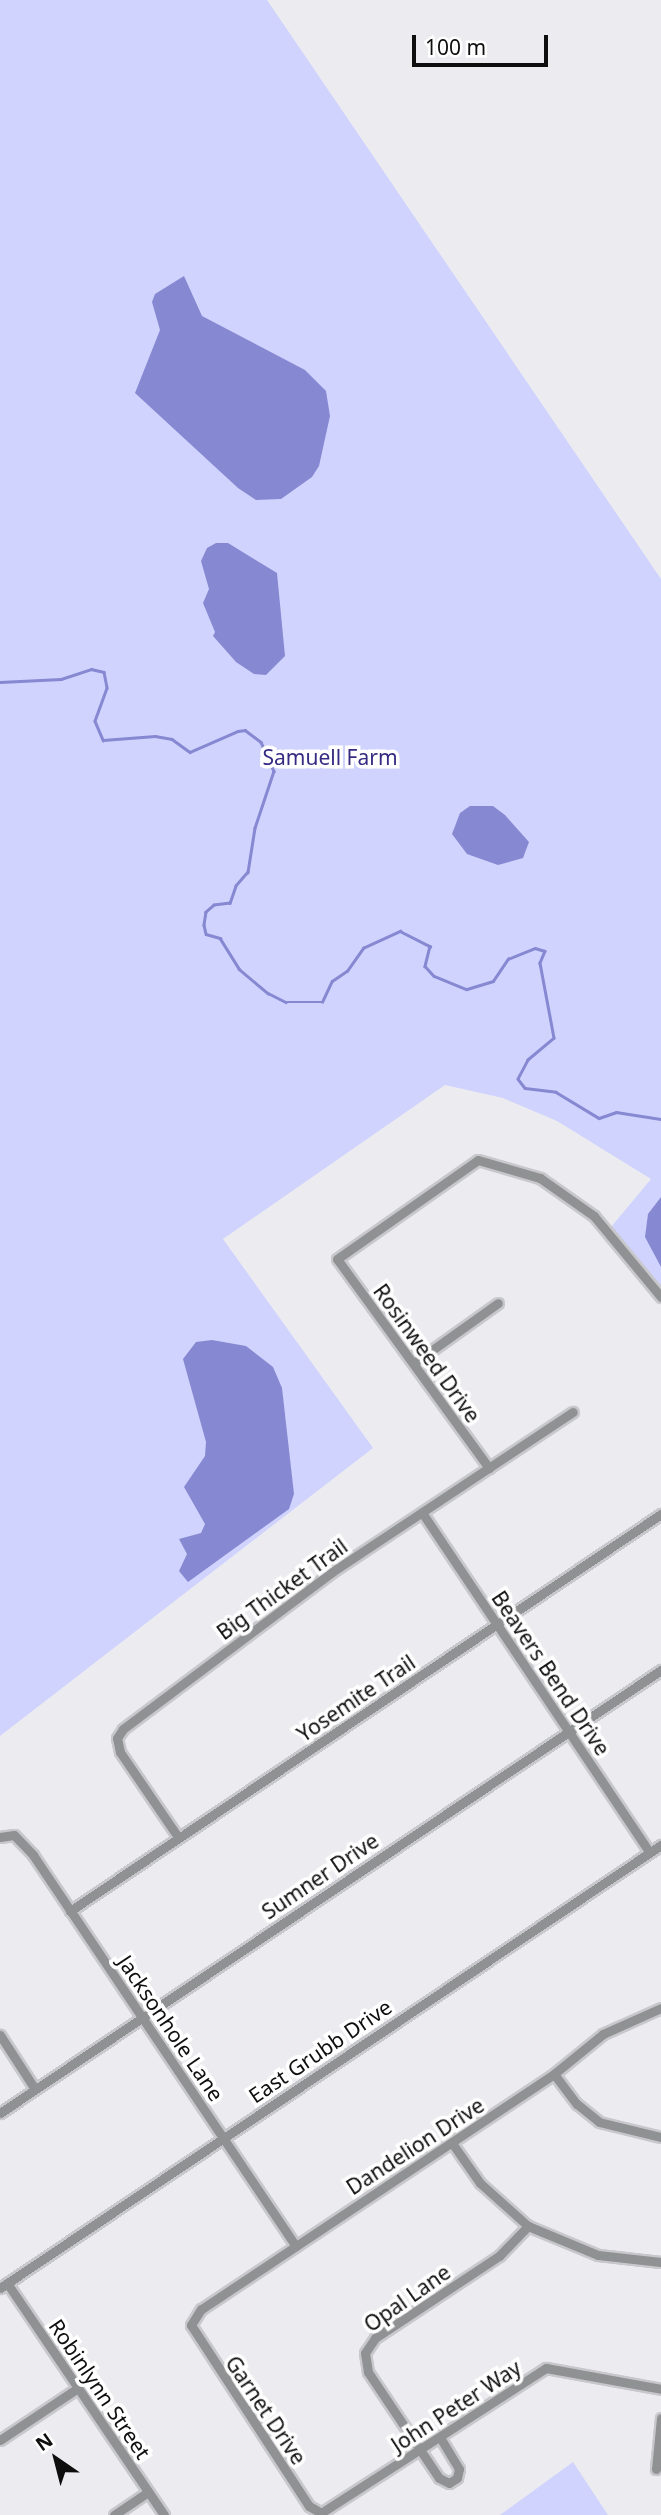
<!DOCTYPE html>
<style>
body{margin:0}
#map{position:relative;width:661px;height:2515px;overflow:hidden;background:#ececf0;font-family:"Noto Sans",sans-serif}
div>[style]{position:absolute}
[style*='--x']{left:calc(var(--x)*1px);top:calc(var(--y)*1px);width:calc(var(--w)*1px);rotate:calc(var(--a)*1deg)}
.green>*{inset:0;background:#d0d3fd}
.water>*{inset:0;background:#8688d2}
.stream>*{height:2.5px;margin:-1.25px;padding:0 1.25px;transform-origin:1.25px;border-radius:1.25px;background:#8688d2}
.roads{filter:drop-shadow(2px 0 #c8c8cc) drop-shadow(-2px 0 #c8c8cc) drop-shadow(0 2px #c8c8cc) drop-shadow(0 -2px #c8c8cc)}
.street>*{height:9px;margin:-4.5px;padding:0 4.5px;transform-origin:4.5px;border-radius:4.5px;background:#909192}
span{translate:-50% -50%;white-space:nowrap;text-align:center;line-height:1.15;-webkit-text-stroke:7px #fff;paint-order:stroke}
.park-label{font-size:21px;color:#352b82}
.street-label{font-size:21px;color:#0e0e0f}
.north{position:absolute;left:21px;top:2424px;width:70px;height:70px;-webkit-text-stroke:5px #fff;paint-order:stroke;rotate:325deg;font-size:19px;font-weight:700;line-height:28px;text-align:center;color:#0e0e0f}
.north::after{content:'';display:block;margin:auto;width:24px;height:32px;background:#0e0e0f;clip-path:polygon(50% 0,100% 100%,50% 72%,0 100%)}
.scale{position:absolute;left:412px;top:35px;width:136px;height:32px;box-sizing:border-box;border:4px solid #0e0e0f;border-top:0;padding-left:9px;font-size:21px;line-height:24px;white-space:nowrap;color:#0e0e0f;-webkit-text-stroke:5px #fff;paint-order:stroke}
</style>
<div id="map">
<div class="green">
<div style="clip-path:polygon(0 0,267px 0,661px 579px,661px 1291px,611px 1227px,651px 1179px,557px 1121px,503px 1098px,445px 1085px,223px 1239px,373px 1448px,0 1736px)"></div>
<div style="clip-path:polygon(573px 2462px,608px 2515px,500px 2515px)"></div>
</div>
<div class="water">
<div style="clip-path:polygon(184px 276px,202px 316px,305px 370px,326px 391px,330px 416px,319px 466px,312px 477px,281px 499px,256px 500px,238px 488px,135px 393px,160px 330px,152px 302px,155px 294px)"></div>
<div style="clip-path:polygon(216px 543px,228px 543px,277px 573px,285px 656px,266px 675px,254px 674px,236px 662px,213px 636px,215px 632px,203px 603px,209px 589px,201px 561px,207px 548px)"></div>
<div style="clip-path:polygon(470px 806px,493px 806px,505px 815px,529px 842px,523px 858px,498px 865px,467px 854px,452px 834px,460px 813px)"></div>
<div style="clip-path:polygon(661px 1197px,661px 1267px,645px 1237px,648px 1214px)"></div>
<div style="clip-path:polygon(212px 1340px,246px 1346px,273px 1367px,282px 1388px,294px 1494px,289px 1509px,188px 1582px,179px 1571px,187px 1554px,179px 1539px,201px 1533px,205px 1524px,184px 1487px,205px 1456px,206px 1442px,183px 1359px,196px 1342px)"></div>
</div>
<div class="stream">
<div style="--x:0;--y:682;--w:61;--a:-2.8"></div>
<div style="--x:61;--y:679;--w:32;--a:-18"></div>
<div style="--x:91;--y:669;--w:13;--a:13"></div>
<div style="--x:104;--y:672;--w:16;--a:79"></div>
<div style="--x:107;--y:688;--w:35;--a:110"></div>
<div style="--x:95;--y:721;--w:21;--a:67"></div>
<div style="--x:103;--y:740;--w:52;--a:-4.4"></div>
<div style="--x:155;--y:736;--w:17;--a:10"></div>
<div style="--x:172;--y:739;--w:22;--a:36"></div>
<div style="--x:190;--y:752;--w:52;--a:-23.6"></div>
<div style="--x:238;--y:731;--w:7;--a:-8"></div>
<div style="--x:245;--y:730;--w:20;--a:37"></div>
<div style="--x:261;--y:742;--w:32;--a:66"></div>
<div style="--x:274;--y:771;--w:60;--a:108.4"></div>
<div style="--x:255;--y:828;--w:45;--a:99"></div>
<div style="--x:248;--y:872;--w:18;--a:131"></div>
<div style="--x:236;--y:886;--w:18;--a:109"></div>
<div style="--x:230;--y:903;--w:16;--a:173"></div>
<div style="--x:214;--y:905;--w:11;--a:139"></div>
<div style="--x:206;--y:912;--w:13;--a:99"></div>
<div style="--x:204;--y:925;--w:9;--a:77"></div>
<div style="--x:206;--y:934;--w:15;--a:16"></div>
<div style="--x:220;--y:938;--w:36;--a:58"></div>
<div style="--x:239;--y:969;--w:38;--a:40"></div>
<div style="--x:268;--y:993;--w:20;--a:27"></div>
<div style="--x:286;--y:1002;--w:36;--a:0"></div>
<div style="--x:322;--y:1002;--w:23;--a:-65"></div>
<div style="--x:332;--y:981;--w:18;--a:-34"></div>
<div style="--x:347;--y:971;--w:28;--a:-55"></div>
<div style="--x:363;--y:948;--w:41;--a:-24.7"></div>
<div style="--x:400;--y:931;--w:34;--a:27"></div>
<div style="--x:430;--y:946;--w:21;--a:104"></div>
<div style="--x:425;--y:966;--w:13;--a:48"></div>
<div style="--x:434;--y:976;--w:35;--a:22"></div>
<div style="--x:467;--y:989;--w:27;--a:-17"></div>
<div style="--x:493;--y:981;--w:27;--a:-56"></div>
<div style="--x:508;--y:959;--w:29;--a:-22"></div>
<div style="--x:535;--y:948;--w:10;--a:17"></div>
<div style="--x:545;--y:951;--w:13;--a:113"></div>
<div style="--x:540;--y:963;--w:76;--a:79.4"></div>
<div style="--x:554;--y:1038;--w:34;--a:140"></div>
<div style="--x:528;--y:1060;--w:21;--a:118"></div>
<div style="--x:518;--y:1079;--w:11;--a:52"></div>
<div style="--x:525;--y:1088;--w:31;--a:7"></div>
<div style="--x:556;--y:1092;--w:50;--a:31.2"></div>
<div style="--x:599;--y:1118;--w:18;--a:-19"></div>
<div style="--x:616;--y:1112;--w:46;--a:8.8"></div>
</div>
<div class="roads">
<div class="street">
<div style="--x:414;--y:1363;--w:103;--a:-35.5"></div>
<div style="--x:489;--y:1468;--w:258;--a:-126"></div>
<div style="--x:337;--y:1259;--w:172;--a:-35.1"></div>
<div style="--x:478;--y:1160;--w:65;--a:16.2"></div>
<div style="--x:540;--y:1178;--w:66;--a:35.1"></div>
<div style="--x:594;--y:1216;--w:105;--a:50.4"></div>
<div style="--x:423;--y:1514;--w:406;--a:56.2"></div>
<div style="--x:0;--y:1837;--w:14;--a:-8"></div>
<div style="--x:14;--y:1835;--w:28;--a:46"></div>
<div style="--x:33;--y:1855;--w:471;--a:56.1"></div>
<div style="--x:178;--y:1837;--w:103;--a:-124.3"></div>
<div style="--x:120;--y:1752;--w:14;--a:-102"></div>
<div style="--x:117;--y:1738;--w:11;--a:-56"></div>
<div style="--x:123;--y:1729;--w:261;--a:-36.9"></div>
<div style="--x:332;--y:1572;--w:289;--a:-33.6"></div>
<div style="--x:70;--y:1911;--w:712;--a:-33.89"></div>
<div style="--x:661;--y:2008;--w:64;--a:155.9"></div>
<div style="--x:603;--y:2034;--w:63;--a:140.8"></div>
<div style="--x:554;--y:2074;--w:424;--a:146.3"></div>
<div style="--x:201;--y:2309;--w:19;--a:122"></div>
<div style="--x:191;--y:2325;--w:216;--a:56.9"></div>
<div style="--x:309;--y:2506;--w:14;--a:30"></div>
<div style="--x:321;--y:2513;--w:268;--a:-32.8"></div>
<div style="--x:546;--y:2368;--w:117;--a:10.3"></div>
<div style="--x:0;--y:2035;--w:64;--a:57.1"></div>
<div style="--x:554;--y:2074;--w:38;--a:53"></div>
<div style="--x:577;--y:2104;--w:28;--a:39"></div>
<div style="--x:599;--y:2122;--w:64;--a:13.6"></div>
<div style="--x:0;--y:2113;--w:796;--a:-33.83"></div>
<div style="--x:452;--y:2143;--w:49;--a:55"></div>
<div style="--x:480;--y:2183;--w:64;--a:41.9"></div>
<div style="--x:528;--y:2226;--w:76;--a:22.5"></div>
<div style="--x:598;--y:2255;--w:63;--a:6.3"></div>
<div style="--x:7;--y:2283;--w:280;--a:55.9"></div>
<div style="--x:0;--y:2288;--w:796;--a:-33.83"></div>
<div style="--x:441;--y:2439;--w:35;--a:59"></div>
<div style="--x:459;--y:2469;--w:9;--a:103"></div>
<div style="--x:457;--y:2478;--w:9;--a:148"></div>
<div style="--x:449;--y:2483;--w:11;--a:-153"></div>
<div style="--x:439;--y:2478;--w:128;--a:-123.8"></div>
<div style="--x:368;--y:2372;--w:19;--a:-99"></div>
<div style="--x:365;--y:2353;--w:18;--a:-56"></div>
<div style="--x:375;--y:2338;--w:149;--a:-33.5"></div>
<div style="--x:499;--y:2256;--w:42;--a:-46"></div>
<div style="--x:0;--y:2440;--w:94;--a:-33.7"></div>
<div style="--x:656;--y:2469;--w:51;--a:-84.4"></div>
<div style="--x:114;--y:2515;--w:41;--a:-34.1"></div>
</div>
</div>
<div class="park-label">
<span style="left:330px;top:757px">Samuell Farm</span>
</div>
<div class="street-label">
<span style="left:427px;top:1353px;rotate:54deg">Rosinweed Drive</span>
<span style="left:282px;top:1589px;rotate:-36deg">Big Thicket Trail</span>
<span style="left:551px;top:1673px;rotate:56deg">Beavers Bend Drive</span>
<span style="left:356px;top:1698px;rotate:-34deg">Yosemite Trail</span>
<span style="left:320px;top:1876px;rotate:-34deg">Sumner Drive</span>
<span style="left:171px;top:2028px;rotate:56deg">Jacksonhole Lane</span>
<span style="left:320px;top:2051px;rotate:-34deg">East Grubb Drive</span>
<span style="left:415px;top:2146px;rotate:-33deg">Dandelion Drive</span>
<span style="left:407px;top:2298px;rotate:-35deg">Opal Lane</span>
<span style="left:100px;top:2389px;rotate:56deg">Robinlynn Street</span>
<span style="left:456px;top:2406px;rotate:-33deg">John Peter Way</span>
<span style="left:266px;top:2410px;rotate:56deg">Garnet Drive</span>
</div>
<div class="north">N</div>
<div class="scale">100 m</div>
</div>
